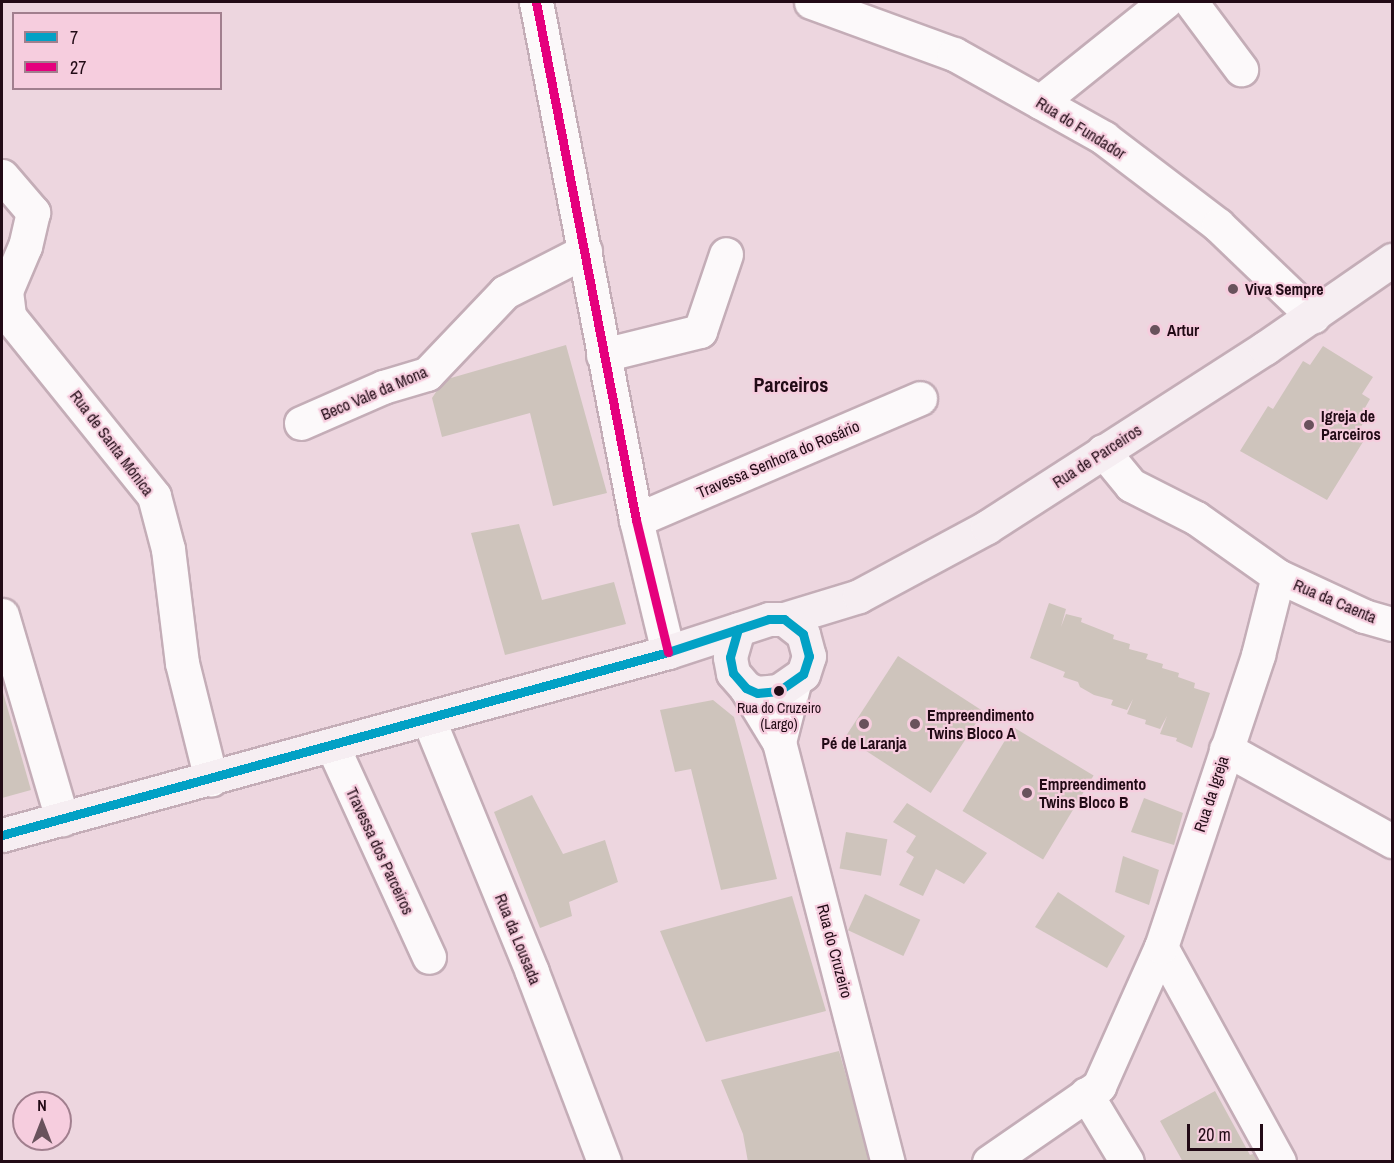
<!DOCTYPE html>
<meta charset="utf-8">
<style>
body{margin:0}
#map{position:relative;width:1394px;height:1163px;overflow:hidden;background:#edd6df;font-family:"Archivo Narrow",sans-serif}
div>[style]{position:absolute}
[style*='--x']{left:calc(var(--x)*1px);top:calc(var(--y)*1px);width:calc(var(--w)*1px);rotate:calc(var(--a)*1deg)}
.building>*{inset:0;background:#cec4bc;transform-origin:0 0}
.roads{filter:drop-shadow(2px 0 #c4adb7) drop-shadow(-2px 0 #c4adb7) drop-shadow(0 2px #c4adb7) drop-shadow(0 -2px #c4adb7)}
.minor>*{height:33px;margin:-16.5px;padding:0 16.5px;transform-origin:16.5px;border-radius:16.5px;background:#fcf9fa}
.major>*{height:33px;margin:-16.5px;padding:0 16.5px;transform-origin:16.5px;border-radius:16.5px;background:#f6eef2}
.bus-1>*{height:9px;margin:-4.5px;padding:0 4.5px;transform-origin:4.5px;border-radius:4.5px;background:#02a1c5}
.bus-2>*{height:9px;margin:-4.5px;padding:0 4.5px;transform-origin:4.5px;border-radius:4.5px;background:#e5007d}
.dots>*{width:16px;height:16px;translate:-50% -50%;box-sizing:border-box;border:3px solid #f6cdde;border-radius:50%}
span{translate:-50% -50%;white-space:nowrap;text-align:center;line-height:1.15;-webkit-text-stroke:4.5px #f6cdde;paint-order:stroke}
.bus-label{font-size:14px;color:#220b16}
.street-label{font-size:16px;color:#220b16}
.poi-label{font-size:16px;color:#220b16;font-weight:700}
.left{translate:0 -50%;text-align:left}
.quarter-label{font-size:20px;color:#220b16;font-weight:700}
.frame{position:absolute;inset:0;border:3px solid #220b16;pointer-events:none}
.legend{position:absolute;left:12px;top:12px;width:210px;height:78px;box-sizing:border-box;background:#f6cdde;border:2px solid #a17f8e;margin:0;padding:8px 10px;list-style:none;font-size:18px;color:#220b16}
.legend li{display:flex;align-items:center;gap:12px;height:30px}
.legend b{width:30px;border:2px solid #a17f8e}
.north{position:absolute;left:12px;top:1091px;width:60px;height:60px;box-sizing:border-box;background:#f6cdde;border:2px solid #a17f8e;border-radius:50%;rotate:0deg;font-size:16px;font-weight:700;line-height:24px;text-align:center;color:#220b16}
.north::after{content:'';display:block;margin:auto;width:21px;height:27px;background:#69525c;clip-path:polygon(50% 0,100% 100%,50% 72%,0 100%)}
.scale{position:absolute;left:1187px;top:1124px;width:76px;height:27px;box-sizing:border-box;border:3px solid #220b16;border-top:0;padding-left:8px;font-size:18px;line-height:21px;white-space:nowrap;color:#220b16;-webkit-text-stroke:4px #f6cdde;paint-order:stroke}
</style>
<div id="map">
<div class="building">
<div style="clip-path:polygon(566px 345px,607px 493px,553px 506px,530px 413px,442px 437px,432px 398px,444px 380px)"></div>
<div style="clip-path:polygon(1323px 346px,1373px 377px,1362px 394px,1370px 399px,1361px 415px,1366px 418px,1358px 432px,1366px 437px,1327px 500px,1240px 451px,1268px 406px,1273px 409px,1303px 361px,1310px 365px)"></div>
<div style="clip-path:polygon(519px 524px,542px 600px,614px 582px,626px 624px,505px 655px,471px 533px)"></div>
<div style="clip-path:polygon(1049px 603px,1066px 609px,1061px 627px,1066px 614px,1082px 618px,1081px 622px,1114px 635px,1113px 639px,1130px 644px,1129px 649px,1148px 654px,1146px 659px,1163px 664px,1162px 668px,1179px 673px,1178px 677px,1195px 683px,1194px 688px,1210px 693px,1192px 748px,1176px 741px,1177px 738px,1160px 734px,1167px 716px,1160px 729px,1145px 724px,1146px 720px,1127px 714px,1133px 699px,1127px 710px,1111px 705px,1113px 700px,1094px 695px,1080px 687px,1078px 682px,1063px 677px,1065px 672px,1030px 658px)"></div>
<div style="left:898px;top:656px;width:102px;height:97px;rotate:33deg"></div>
<div style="clip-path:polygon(2px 689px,31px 790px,2px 798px)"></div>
<div style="clip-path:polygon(713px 700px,734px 717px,777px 879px,721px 890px,691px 769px,675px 772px,660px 710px)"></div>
<div style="left:1013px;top:727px;width:94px;height:98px;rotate:31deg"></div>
<div style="clip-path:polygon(532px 795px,563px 854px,605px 840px,618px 882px,569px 902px,572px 916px,540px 928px,494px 812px)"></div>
<div style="clip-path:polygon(1144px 798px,1183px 813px,1174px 845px,1131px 832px)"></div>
<div style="clip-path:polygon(907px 803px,987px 853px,964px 884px,936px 869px,923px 896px,899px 885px,914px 857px,906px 852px,916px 836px,893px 822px)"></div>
<div style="left:846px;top:832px;width:42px;height:37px;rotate:10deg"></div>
<div style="clip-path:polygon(1123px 856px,1159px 870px,1149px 905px,1115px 892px)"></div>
<div style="clip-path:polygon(1058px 892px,1125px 936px,1107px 968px,1035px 927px)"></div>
<div style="left:865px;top:894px;width:61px;height:40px;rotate:25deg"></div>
<div style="clip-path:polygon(792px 896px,826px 1011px,706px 1042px,660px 931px)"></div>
<div style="clip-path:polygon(839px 1051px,871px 1162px,748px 1162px,743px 1134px,721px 1080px)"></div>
<div style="clip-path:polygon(1215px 1091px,1250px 1155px,1264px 1150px,1270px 1162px,1183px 1162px,1160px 1121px)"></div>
</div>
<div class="roads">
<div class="minor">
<div style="--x:536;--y:2;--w:528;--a:79.07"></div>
<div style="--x:636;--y:520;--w:136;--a:76.4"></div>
<div style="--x:811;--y:2;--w:152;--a:20"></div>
<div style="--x:954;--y:54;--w:172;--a:29.2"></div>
<div style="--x:1104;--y:138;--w:143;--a:37.3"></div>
<div style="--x:1218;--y:225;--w:132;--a:43.8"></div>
<div style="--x:1191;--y:2;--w:84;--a:53.3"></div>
<div style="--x:1040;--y:102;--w:160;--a:-38.7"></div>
<div style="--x:2;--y:176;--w:48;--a:49.3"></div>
<div style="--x:33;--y:212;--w:35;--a:103"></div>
<div style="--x:25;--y:246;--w:49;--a:112.9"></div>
<div style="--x:6;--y:291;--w:25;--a:83"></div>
<div style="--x:9;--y:316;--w:231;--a:51.1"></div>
<div style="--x:154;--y:496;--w:55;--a:75.2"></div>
<div style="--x:168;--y:549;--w:115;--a:83"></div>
<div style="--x:182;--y:663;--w:120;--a:76"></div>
<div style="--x:603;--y:355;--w:100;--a:-13.9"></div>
<div style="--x:700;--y:331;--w:81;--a:-71.3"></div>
<div style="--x:301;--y:423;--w:90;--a:-23.7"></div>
<div style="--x:383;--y:387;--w:46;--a:-16.5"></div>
<div style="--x:427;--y:374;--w:113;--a:-46.4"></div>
<div style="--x:505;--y:292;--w:90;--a:-27.1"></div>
<div style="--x:636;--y:520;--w:309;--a:-23.2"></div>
<div style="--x:1278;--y:576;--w:95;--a:24.9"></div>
<div style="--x:1364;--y:616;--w:29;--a:16"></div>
<div style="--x:2;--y:615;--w:213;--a:73.6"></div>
<div style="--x:746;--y:688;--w:63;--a:58.6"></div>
<div style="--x:779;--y:742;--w:434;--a:75.5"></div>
<div style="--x:428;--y:718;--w:274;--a:67.7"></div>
<div style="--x:532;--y:972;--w:203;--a:69.2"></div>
<div style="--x:779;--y:742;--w:61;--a:-75.7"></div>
<div style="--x:332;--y:745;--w:233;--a:65.4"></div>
<div style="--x:1226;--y:749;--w:190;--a:29"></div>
<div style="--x:1161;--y:947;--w:245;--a:61.2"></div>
<div style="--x:1086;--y:1094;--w:79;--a:58.9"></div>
<div style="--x:989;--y:1162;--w:134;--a:-34.6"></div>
<div style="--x:1099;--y:1086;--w:152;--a:-66"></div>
<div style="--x:1161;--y:947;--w:308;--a:-71.6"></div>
<div style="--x:1258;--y:655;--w:81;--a:-75.8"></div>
<div style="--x:1278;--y:576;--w:100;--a:-144.7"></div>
<div style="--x:1196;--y:518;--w:73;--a:-153.1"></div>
<div style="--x:1131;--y:485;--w:44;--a:-129.5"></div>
</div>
<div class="major">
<div style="--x:784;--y:619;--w:78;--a:-17"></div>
<div style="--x:859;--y:596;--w:145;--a:-28.3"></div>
<div style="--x:987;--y:527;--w:331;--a:-32.8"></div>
<div style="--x:1265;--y:348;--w:155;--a:-34.7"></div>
<div style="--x:2;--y:835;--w:691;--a:-15.36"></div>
<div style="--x:668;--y:652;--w:106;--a:-18.1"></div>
<div style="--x:769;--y:619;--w:15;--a:0"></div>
<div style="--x:784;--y:619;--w:24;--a:38"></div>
<div style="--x:803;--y:634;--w:23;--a:75"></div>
<div style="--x:809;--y:656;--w:19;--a:108"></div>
<div style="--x:803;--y:674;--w:29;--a:145"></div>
<div style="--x:779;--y:691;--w:22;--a:175"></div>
<div style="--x:757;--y:693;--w:12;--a:-156"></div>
<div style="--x:746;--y:688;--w:20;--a:-131"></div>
<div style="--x:733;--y:673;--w:16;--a:-101"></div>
<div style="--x:730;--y:657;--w:29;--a:-74"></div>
</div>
</div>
<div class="bus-1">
<div style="--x:2;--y:835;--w:691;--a:-15.36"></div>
<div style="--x:668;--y:652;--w:106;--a:-18.1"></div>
<div style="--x:769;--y:619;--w:15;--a:0"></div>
<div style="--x:784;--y:619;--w:24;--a:38"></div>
<div style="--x:803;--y:634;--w:23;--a:75"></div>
<div style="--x:809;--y:656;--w:19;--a:108"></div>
<div style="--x:803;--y:674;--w:29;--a:145"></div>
<div style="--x:779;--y:691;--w:22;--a:175"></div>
<div style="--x:757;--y:693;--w:12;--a:-156"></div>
<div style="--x:746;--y:688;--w:20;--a:-131"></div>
<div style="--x:733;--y:673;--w:16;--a:-101"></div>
<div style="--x:730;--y:657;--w:29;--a:-74"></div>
</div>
<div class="bus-2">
<div style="--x:536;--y:2;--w:528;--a:79.07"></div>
<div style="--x:636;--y:520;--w:136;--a:76.4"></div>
</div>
<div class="dots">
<div style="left:1233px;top:289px;background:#69525c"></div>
<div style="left:1155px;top:330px;background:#69525c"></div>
<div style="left:1309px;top:425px;background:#69525c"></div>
<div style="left:779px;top:691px;background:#220b16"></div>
<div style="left:864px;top:724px;background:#69525c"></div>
<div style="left:915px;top:724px;background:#69525c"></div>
<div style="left:1027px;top:793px;background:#69525c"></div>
</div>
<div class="bus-label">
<span style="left:779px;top:716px">Rua do Cruzeiro<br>(Largo)</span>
</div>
<div class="street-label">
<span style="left:1081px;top:128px;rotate:32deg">Rua do Fundador</span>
<span style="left:374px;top:393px;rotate:-23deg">Beco Vale da Mona</span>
<span style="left:112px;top:443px;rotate:53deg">Rua de Santa Mónica</span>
<span style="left:1097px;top:456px;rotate:-33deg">Rua de Parceiros</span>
<span style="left:778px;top:459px;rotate:-23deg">Travessa Senhora do Rosário</span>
<span style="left:1335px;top:601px;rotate:23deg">Rua da Caenta</span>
<span style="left:1211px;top:794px;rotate:-72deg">Rua da Igreja</span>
<span style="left:380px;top:851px;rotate:65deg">Travessa dos Parceiros</span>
<span style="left:518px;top:939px;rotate:68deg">Rua da Lousada</span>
<span style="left:835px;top:951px;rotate:75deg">Rua do Cruzeiro</span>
</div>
<div class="poi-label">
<span class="left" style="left:1245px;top:289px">Viva Sempre</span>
<span class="left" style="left:1167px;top:330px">Artur</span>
<span class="left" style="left:1321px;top:425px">Igreja de<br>Parceiros</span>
<span class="left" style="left:927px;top:724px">Empreendimento<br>Twins Bloco A</span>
<span style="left:864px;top:743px">Pé de Laranja</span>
<span class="left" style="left:1039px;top:793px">Empreendimento<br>Twins Bloco B</span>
</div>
<div class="quarter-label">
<span style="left:791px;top:384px">Parceiros</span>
</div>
<div class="frame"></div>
<ul class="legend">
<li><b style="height:8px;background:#02a1c5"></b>7</li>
<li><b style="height:8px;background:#e5007d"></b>27</li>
</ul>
<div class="north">N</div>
<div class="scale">20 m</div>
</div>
